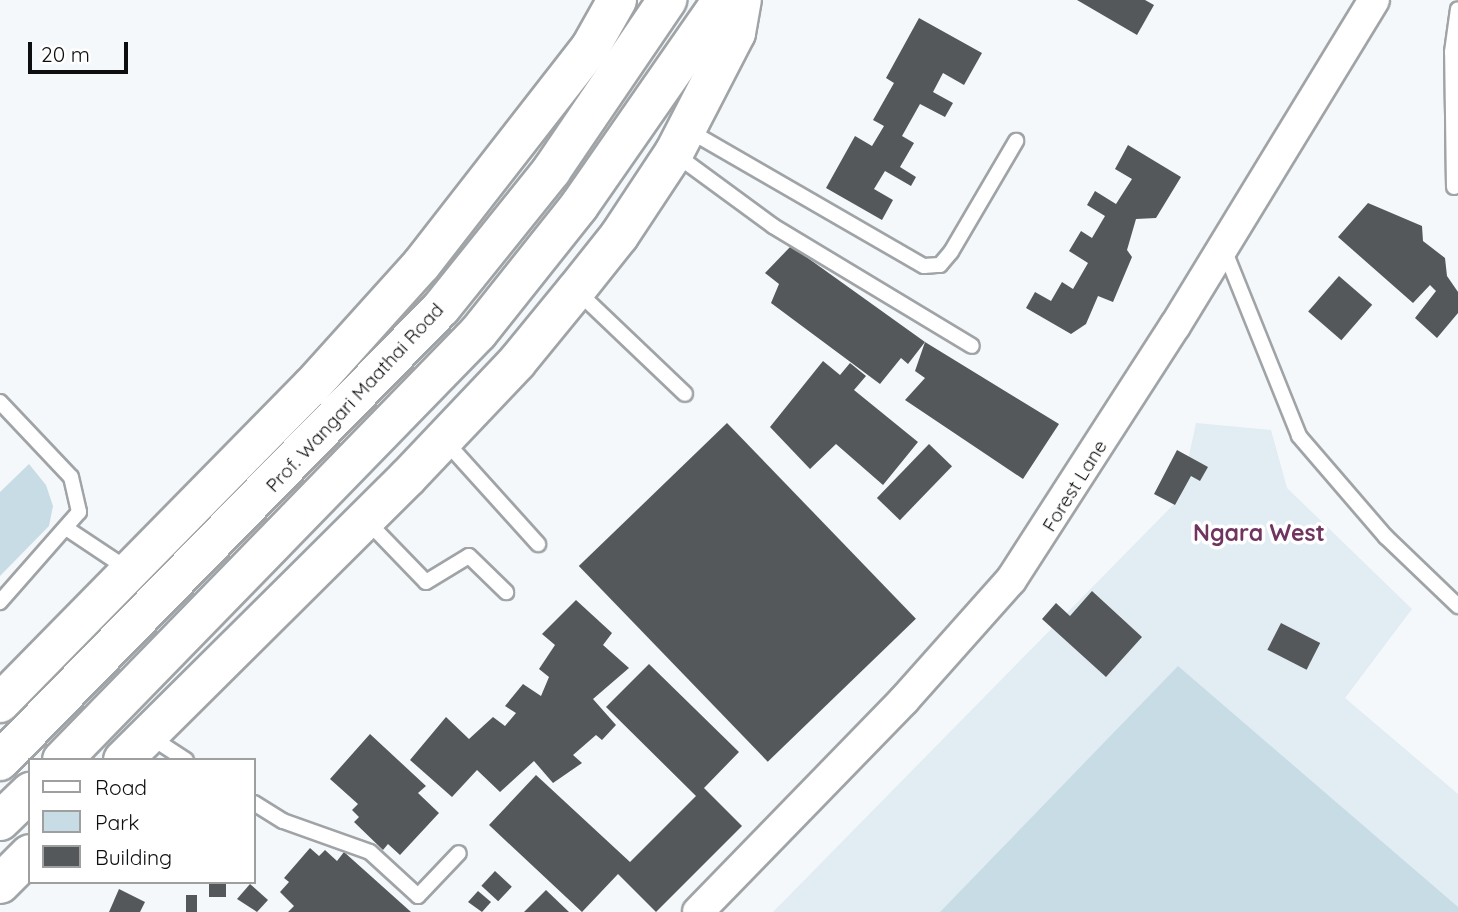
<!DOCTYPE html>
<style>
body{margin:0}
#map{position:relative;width:1458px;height:912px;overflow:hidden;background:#f4f8fa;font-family:Quicksand,sans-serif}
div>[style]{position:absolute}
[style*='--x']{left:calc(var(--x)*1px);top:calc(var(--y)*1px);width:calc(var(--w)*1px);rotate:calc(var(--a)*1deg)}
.built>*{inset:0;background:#e2ecf3}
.green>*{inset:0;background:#c8dce6}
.building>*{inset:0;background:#55585a;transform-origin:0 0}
.roads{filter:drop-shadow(2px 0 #a0a4a6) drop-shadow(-2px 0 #a0a4a6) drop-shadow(0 2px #a0a4a6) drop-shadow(0 -2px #a0a4a6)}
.lane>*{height:14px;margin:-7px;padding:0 7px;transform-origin:7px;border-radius:7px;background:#fff}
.street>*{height:30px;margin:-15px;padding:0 15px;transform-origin:15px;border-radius:15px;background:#fff}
.primary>*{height:38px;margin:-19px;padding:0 19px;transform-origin:19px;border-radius:19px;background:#fff}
span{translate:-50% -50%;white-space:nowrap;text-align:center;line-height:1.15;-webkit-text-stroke:7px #fff;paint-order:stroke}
.street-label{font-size:19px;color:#0d0e0f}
.quarter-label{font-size:23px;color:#70355e;font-weight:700}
.legend{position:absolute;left:28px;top:758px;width:228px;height:126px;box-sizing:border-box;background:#fff;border:2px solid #9e9f9f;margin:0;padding:9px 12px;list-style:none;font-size:21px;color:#0d0e0f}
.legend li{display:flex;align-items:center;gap:14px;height:35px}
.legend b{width:35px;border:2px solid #9e9f9f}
.scale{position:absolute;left:28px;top:42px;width:100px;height:32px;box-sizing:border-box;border:4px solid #0d0e0f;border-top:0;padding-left:9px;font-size:21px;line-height:24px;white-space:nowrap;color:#0d0e0f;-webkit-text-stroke:5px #fff;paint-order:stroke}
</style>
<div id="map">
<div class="built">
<div style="clip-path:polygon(1196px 423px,1271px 430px,1287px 488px,1412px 609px,1345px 698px,1458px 794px,1458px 912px,773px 912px,1180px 498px)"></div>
</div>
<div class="green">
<div style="clip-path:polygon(29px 464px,46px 485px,53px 506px,49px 526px,0 576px,0 492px)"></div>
<div style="clip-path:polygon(1178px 666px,1458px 907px,1458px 912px,940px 912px)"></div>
</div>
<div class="building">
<div style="clip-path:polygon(1077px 0,1145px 0,1154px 5px,1137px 35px)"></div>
<div style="clip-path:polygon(919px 18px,982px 53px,964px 85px,943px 73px,933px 92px,953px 103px,945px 117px,920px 104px,902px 136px,914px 143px,900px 167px,916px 177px,911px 186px,885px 171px,874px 189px,893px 200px,882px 220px,826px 188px,855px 136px,872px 146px,884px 126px,873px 120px,894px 83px,886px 78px)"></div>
<div style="clip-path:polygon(1128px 145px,1181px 177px,1156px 218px,1136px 219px,1127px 250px,1132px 257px,1113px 302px,1098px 296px,1086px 324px,1071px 334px,1026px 308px,1035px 292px,1051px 301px,1062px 282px,1073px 289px,1088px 263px,1069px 251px,1081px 231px,1092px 238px,1105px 216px,1087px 205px,1095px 191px,1116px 204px,1132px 179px,1115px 169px)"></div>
<div style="clip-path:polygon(1368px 203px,1422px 226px,1423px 241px,1445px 258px,1447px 276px,1458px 292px,1458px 313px,1437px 338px,1415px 318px,1436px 291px,1430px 285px,1413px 303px,1338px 237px)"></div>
<div style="clip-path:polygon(791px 246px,925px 342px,908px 364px,901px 358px,880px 384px,771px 303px,779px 284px,765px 273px)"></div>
<div style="left:1339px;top:276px;width:44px;height:47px;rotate:41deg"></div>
<div style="clip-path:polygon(925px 342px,1059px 424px,1023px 479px,905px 400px,925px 378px,915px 371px)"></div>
<div style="clip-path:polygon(823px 361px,840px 375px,850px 363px,866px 376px,854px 390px,918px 442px,883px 485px,836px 444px,810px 469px,770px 427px)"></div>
<div style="left:727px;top:423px;width:272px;height:206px;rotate:46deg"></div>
<div style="left:929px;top:444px;width:32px;height:75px;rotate:44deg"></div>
<div style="clip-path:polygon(1177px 450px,1208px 467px,1200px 481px,1191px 476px,1175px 505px,1154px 494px)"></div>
<div style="clip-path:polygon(1092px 591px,1142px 637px,1106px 677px,1042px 619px,1056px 603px,1070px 616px)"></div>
<div style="clip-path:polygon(576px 600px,612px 633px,603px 645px,629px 668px,593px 699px,616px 725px,602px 740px,596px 735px,573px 755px,582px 763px,553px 783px,534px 761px,500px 792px,477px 770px,452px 797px,410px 760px,446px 717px,469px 739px,493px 717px,505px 726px,516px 713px,505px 706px,523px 684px,541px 696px,549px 677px,539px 669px,555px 645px,542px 634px)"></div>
<div style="left:1281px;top:623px;width:44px;height:30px;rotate:27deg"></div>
<div style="clip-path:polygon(649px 664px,739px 752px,704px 788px,742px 826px,656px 912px,618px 874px,582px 912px,489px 825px,536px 775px,630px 862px,696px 796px,606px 707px)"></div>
<div style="clip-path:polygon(370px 734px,426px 786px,418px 793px,439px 813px,400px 855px,388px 844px,383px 850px,354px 822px,359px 817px,352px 810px,358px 804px,330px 779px)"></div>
<div style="clip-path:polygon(310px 848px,319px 856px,325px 850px,337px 861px,344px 852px,411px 912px,288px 912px,294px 906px,280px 892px,289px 882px,284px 878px)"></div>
<div style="left:495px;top:871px;width:23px;height:20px;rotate:43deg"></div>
<div style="left:209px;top:882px;width:17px;height:15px"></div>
<div style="clip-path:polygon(250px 884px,268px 900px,257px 912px,237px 899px)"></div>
<div style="clip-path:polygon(119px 889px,145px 902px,140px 912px,109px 912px)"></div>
<div style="clip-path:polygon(546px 890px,569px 912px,524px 912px)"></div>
<div style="clip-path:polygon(478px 891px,491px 902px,482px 912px,468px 902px)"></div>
<div style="left:186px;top:895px;width:11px;height:17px"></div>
</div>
<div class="roads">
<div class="lane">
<div style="--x:688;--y:130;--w:272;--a:30"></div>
<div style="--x:924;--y:266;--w:16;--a:-4"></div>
<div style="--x:940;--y:265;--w:17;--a:-50"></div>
<div style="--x:951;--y:252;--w:129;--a:-59.6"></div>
<div style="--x:675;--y:154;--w:122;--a:36.3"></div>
<div style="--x:773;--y:226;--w:232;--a:31.1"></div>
<div style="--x:1454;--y:187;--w:135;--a:-90.8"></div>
<div style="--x:1452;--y:52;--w:43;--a:-82.1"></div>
<div style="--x:1224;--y:249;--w:201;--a:68.1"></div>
<div style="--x:1299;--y:436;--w:133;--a:49.3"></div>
<div style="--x:1386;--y:537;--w:100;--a:43.8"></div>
<div style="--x:577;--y:291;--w:149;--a:43.6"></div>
<div style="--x:0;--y:402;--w:103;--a:46.6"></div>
<div style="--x:71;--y:477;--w:36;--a:77"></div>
<div style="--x:79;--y:512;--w:120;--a:131.3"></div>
<div style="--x:445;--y:441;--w:139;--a:47.9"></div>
<div style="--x:366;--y:520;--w:86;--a:45.9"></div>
<div style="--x:426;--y:582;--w:50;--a:-31.2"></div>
<div style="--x:469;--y:556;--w:52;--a:44.2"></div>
<div style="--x:66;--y:528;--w:76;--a:33.7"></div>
<div style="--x:149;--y:736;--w:44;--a:33"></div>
<div style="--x:254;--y:803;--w:34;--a:32"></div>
<div style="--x:283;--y:821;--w:92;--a:19.6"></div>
<div style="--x:370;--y:852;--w:65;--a:42.5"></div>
<div style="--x:418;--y:896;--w:59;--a:-46.4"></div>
</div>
<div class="street">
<div style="--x:698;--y:912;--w:296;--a:-45.8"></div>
<div style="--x:904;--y:700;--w:161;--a:-48.3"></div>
<div style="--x:1011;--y:580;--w:302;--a:-57.2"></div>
<div style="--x:1175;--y:326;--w:382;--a:-58.6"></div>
</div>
<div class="primary">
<div style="--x:0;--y:703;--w:443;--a:-45.5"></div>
<div style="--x:311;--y:387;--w:164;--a:-48"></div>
<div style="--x:421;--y:265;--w:275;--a:-52.1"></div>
<div style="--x:590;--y:48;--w:55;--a:-60.6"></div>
<div style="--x:62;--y:760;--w:596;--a:-45.75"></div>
<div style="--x:478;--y:333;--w:162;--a:-51.5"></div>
<div style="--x:579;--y:206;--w:251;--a:-55.2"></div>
<div style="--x:123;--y:760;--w:402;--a:-44.8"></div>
<div style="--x:408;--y:477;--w:158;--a:-46.5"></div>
<div style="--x:517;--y:362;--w:93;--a:-50.7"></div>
<div style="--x:576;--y:290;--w:69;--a:-51.5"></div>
<div style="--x:619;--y:236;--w:100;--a:-56.5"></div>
<div style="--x:674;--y:153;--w:135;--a:-62.7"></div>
<div style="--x:736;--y:33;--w:34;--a:-80"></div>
<div style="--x:0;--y:761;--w:632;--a:-45.77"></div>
<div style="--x:441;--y:308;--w:176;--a:-51.2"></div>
<div style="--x:551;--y:171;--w:207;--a:-55.8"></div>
<div style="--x:0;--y:821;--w:42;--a:-44"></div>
<div style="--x:0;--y:884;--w:42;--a:-45"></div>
</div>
</div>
<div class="street-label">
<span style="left:355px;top:398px;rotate:-47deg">Prof. Wangari Maathai Road</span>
<span style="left:1075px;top:486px;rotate:-58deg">Forest Lane</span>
</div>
<div class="quarter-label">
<span style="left:1259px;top:533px">Ngara West</span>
</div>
<ul class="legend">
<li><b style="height:9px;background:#fff"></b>Road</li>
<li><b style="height:19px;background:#c8dce6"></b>Park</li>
<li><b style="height:19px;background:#55585a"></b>Building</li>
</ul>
<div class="scale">20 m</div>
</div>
